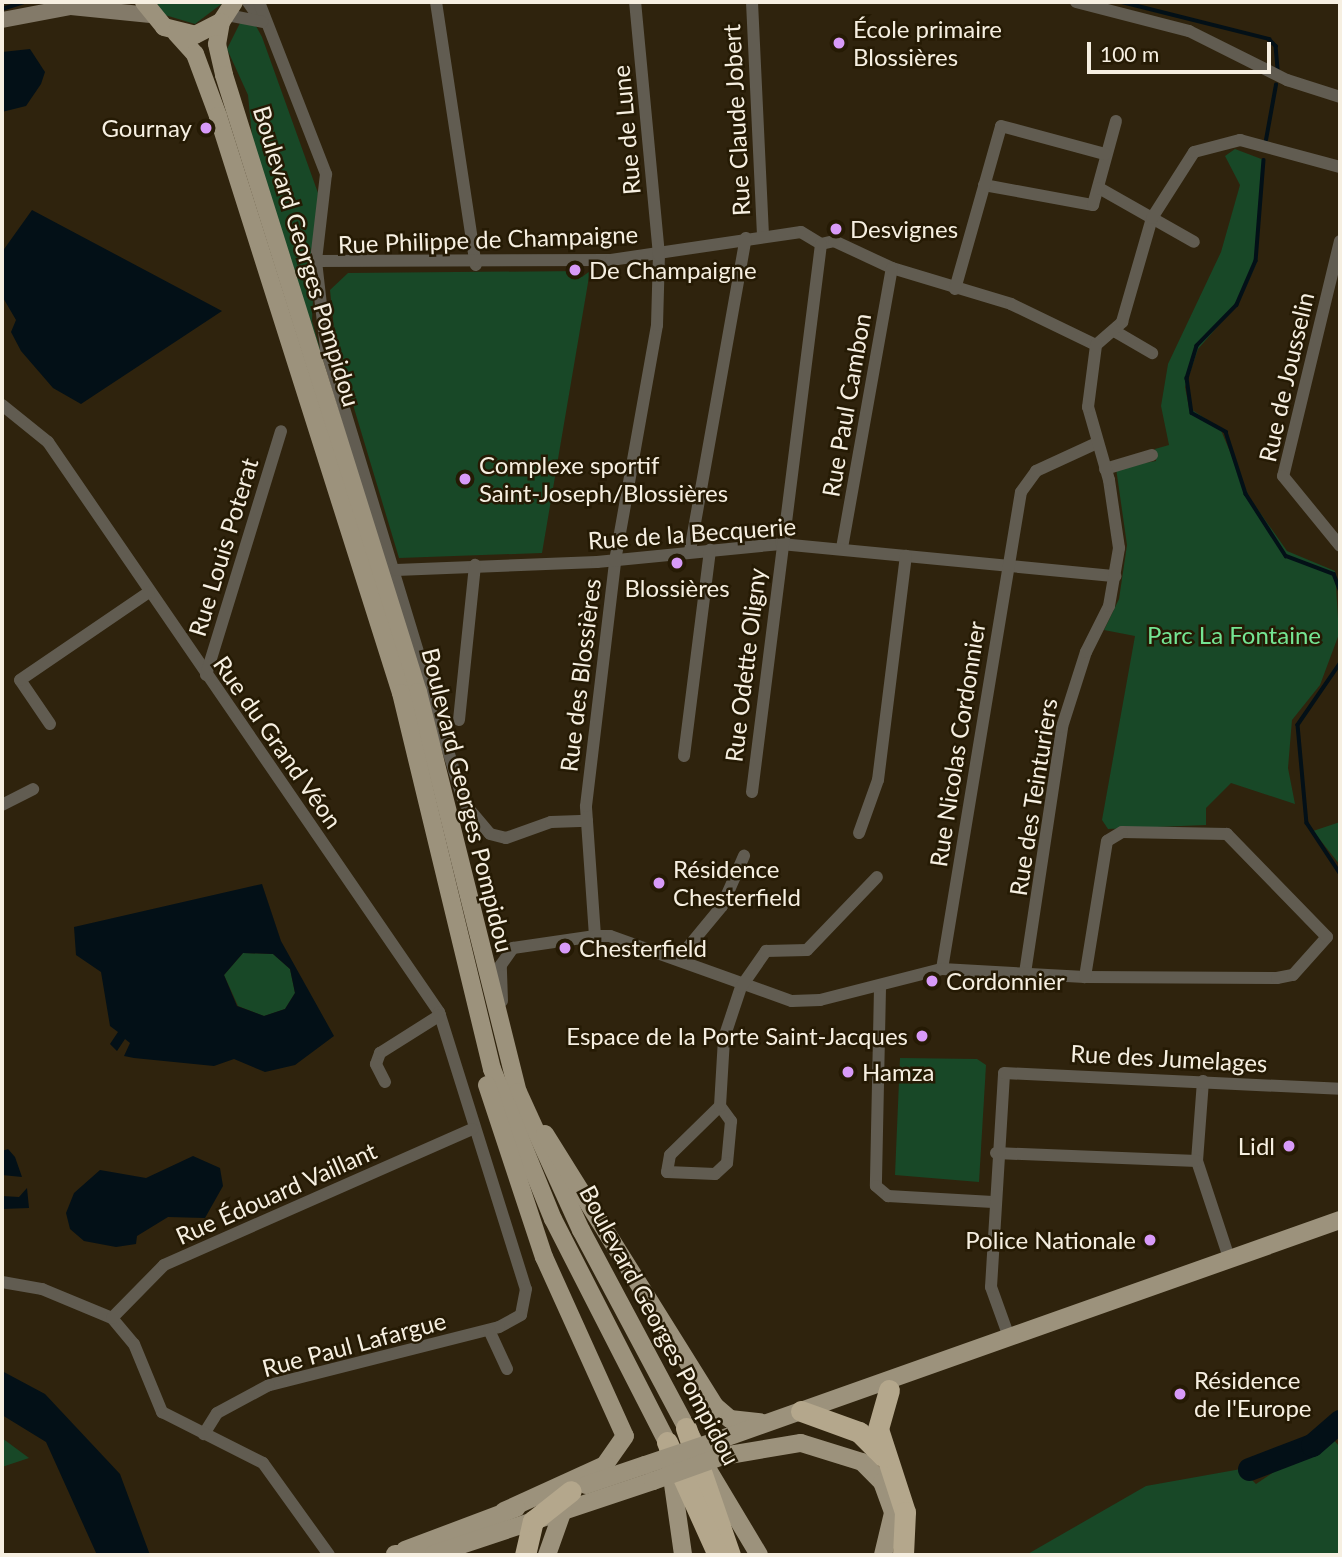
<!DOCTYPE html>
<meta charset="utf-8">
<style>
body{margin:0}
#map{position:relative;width:1342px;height:1557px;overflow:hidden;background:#2f230d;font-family:Lato,sans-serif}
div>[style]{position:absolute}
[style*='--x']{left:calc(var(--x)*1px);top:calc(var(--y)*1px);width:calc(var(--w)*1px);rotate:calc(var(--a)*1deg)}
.green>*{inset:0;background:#184827}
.water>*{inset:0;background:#031017}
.stream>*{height:3.5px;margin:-1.75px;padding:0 1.75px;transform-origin:1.75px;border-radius:1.75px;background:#031017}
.river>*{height:23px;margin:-11.5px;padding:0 11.5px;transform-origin:11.5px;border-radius:11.5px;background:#031017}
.street>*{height:12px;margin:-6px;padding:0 6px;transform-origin:6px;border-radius:6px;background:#615c51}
.secondary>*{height:16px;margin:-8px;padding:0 8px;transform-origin:8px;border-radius:8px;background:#837a69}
.primary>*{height:18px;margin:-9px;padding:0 9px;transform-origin:9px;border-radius:9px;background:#9c927c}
.highway>*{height:21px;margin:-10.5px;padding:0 10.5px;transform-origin:10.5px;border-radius:10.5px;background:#b4a78c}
.primary-bridge>*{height:18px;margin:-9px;padding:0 9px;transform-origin:9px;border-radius:9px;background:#9c927c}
.dots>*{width:19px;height:19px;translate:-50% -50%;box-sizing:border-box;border:4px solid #251a04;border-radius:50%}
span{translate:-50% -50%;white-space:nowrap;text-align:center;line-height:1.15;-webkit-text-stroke:5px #251a04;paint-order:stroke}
.poi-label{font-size:24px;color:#f6efe1}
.left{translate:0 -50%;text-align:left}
.right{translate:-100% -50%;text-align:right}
.street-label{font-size:24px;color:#f6efe1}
.park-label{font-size:24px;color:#74e593}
.frame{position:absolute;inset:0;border:4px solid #f6efe1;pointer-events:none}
.scale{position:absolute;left:1087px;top:42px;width:184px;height:32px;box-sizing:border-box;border:4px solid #f6efe1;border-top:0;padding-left:9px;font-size:21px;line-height:24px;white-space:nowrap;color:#f6efe1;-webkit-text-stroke:5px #251a04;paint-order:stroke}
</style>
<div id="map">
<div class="green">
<div style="clip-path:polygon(156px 2px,224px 2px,195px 24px,165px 15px)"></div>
<div style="clip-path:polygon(240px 23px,256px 26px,262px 37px,318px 193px,312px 321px,325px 366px,253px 146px,248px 95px,227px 49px)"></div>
<div style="clip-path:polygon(1235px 149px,1264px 160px,1257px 262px,1239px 302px,1198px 349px,1185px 387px,1189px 408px,1220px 428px,1249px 497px,1287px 551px,1335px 571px,1339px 634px,1320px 685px,1292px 720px,1288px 768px,1295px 804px,1231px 783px,1206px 808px,1206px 825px,1108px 829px,1102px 820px,1135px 636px,1104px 630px,1119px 599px,1127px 545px,1116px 468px,1156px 461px,1155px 449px,1169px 445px,1161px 406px,1168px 364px,1221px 252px,1240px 185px,1225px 156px)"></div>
<div style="clip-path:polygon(581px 271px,582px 277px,590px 271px,542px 553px,399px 558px,336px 348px,330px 290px,348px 273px)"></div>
<div style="clip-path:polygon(1340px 822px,1340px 865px,1313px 831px)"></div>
<div style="clip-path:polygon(243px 953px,273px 954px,290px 969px,295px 993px,285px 1009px,264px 1016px,238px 1006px,224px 975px)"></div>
<div style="clip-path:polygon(900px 1058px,977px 1059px,986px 1065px,979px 1182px,895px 1175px)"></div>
<div style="clip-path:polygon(1329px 1435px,1340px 1447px,1340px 1555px,1026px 1555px,1146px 1486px,1241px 1469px,1256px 1484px)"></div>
<div style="clip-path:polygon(2px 1438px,29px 1458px,2px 1467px)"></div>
</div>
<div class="water">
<div style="clip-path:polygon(30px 49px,45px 72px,41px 84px,26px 106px,2px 112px,2px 52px)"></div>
<div style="clip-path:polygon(32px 210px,222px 311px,81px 404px,53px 388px,21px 351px,11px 332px,16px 320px,2px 296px,2px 252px)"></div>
<div style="clip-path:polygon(evenodd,262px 884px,281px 941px,334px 1036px,295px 1065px,265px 1072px,234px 1059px,214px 1066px,134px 1058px,124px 1056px,130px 1043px,125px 1039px,117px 1051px,110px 1044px,118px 1032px,110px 1026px,101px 972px,76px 955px,74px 927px,262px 884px,243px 953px,273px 954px,290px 969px,295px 993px,285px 1009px,264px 1016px,237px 1006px,224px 975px,243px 953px)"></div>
<div style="clip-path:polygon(8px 1149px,15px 1157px,22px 1177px,2px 1175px,2px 1151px)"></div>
<div style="clip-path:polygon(193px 1156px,220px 1168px,223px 1186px,205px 1218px,168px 1217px,137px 1236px,136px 1244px,116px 1247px,84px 1241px,70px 1229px,66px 1213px,74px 1193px,100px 1170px,146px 1178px)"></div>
<div style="clip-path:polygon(27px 1188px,29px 1208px,2px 1209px,2px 1196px,19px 1197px)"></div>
<div style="clip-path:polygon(2px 1371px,45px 1394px,120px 1474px,150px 1555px,97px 1555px,46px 1442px,2px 1415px)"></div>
</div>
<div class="stream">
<div style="--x:1122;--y:2;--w:152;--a:14.1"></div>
<div style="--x:1269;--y:39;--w:10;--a:45"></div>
<div style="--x:1276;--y:46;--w:23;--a:85"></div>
<div style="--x:2;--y:9;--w:21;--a:-17"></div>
<div style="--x:1266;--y:140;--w:56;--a:-79.7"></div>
<div style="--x:1264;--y:160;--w:101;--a:94.5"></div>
<div style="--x:1256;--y:261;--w:48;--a:113.4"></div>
<div style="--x:1237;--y:305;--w:57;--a:134.3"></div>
<div style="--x:1197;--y:346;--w:34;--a:107"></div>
<div style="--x:1187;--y:378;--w:35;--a:82"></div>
<div style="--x:1192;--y:413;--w:39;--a:29"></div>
<div style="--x:1226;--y:432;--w:65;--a:72.1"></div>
<div style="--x:1246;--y:494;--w:74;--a:57.2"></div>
<div style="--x:1286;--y:556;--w:51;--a:20.6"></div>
<div style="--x:1334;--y:574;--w:17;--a:69"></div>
<div style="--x:1340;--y:664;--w:74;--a:124.5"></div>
<div style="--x:1298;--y:725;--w:98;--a:84.8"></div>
<div style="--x:1307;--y:823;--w:60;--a:56.6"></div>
</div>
<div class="river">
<div style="--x:1249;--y:1469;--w:67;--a:-20.9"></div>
<div style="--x:1312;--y:1445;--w:37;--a:-41"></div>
</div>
<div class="street">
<div style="--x:248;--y:2;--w:21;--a:55"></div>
<div style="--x:259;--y:2;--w:185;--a:68.7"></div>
<div style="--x:326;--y:174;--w:88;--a:96.6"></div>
<div style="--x:316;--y:261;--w:89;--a:83.5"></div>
<div style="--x:326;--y:349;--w:475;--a:73.1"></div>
<div style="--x:464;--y:803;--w:40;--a:50"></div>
<div style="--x:490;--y:834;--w:16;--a:14"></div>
<div style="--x:506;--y:838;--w:48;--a:-19.6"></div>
<div style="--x:551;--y:822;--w:36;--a:-2"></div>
<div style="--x:436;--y:2;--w:266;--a:81.4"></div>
<div style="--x:752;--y:2;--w:234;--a:87.3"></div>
<div style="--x:1076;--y:2;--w:117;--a:14.4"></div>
<div style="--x:1189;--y:31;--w:110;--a:26.6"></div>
<div style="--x:1287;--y:80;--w:56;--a:17.8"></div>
<div style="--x:227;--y:15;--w:36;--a:11"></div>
<div style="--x:984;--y:185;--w:111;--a:10.4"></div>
<div style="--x:1093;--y:205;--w:87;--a:-74.7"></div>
<div style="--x:1099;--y:188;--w:109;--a:29.6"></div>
<div style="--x:1340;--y:241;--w:242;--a:103.6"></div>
<div style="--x:1283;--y:476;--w:90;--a:50.8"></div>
<div style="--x:316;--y:261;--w:295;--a:-0.2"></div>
<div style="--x:611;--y:260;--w:192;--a:-8.4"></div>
<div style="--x:801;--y:232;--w:23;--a:31"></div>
<div style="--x:821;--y:244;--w:13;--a:-13"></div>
<div style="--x:834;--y:241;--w:64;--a:25"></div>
<div style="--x:892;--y:268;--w:124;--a:16.8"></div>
<div style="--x:1011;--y:304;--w:94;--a:25.8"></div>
<div style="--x:955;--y:289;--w:169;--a:-74.2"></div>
<div style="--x:1001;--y:126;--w:108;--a:15.1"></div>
<div style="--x:1116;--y:332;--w:42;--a:30.3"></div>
<div style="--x:1096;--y:345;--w:35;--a:-41"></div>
<div style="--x:1122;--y:322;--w:108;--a:-73.9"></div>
<div style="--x:1152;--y:218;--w:78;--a:-57.5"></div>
<div style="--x:1194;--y:152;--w:48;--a:-14.6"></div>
<div style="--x:1240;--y:140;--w:104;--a:15.1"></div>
<div style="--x:2;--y:405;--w:59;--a:38.8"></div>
<div style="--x:48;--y:442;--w:691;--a:55.55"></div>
<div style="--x:439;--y:1012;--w:290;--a:72.6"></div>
<div style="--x:526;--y:1289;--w:26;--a:101"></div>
<div style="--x:521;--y:1315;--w:25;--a:151"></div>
<div style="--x:499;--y:1327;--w:237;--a:165.8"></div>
<div style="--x:269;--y:1385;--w:59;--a:151.7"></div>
<div style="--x:217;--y:1413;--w:25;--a:122"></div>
<div style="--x:1105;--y:469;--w:49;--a:-16.6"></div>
<div style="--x:842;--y:548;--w:284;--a:-79.9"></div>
<div style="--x:690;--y:551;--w:318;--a:-79.9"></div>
<div style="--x:396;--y:570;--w:201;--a:-2.3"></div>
<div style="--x:597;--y:562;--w:185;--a:-5.6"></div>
<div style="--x:781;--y:544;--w:336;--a:5.5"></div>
<div style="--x:206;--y:675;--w:255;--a:-72.9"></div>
<div style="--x:459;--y:720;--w:156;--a:-84.1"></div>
<div style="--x:50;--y:724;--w:53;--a:-124.3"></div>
<div style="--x:20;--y:680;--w:156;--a:-34.3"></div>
<div style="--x:684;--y:756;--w:208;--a:-82.8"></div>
<div style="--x:752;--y:792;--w:552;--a:-82.82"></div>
<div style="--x:2;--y:805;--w:35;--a:-27"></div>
<div style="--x:859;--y:833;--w:56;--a:-70.3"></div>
<div style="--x:878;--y:780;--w:226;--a:-82.9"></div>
<div style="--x:595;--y:936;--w:130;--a:-94"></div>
<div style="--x:586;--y:806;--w:247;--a:-83.2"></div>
<div style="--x:615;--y:561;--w:240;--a:-79.9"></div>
<div style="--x:657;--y:325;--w:70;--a:-88.4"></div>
<div style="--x:659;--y:255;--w:254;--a:-95.4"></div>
<div style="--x:679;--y:958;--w:67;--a:-50.4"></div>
<div style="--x:722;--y:906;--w:55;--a:-66.3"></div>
<div style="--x:942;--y:969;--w:483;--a:-80.6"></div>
<div style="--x:1021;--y:492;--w:26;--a:-54"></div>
<div style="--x:1036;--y:471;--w:67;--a:-24.7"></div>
<div style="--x:1025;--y:973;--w:249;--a:-81.4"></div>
<div style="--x:1062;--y:727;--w:79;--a:-72.3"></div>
<div style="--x:1086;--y:652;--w:51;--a:-63.4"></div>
<div style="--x:1109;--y:606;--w:59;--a:-80.2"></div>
<div style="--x:1119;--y:548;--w:69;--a:-98.4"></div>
<div style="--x:1109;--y:480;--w:76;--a:-106"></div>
<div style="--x:1088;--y:407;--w:63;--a:-82.6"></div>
<div style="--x:880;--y:988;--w:198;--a:91.2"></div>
<div style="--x:876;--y:1186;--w:16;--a:40"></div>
<div style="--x:888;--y:1196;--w:105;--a:3.3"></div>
<div style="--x:502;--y:1001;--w:36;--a:-92"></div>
<div style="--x:501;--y:965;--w:21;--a:-55"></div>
<div style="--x:513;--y:948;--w:83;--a:-8.3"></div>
<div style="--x:595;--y:936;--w:15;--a:0"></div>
<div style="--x:610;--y:936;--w:193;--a:19.7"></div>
<div style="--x:792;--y:1001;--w:28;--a:-2"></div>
<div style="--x:820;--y:1000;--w:126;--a:-14.3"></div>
<div style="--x:942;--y:969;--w:143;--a:3.2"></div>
<div style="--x:1085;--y:977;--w:192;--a:0.3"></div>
<div style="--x:1277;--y:978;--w:16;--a:-11"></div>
<div style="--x:1293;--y:975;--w:51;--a:-48.2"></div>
<div style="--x:1327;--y:937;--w:144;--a:-134.2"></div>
<div style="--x:1227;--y:834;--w:105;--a:-178.9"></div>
<div style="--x:1122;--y:832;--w:17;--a:149"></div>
<div style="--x:1107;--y:841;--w:138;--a:99.2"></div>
<div style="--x:1203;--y:1081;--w:80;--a:94.3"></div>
<div style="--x:1197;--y:1161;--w:102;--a:71.7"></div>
<div style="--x:385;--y:1082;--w:20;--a:-117"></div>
<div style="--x:376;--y:1064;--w:12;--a:-70"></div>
<div style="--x:380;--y:1053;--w:71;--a:-32.3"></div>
<div style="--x:720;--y:1106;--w:19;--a:54"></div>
<div style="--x:731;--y:1121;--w:42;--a:95.4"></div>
<div style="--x:727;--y:1163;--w:16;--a:137"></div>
<div style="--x:715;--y:1174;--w:48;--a:-177.6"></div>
<div style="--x:667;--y:1172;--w:17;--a:-80"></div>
<div style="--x:670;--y:1155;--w:70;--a:-44.4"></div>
<div style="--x:720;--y:1106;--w:68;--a:-86.6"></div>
<div style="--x:724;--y:1038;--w:54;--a:-71.6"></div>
<div style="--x:741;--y:987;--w:44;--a:-55.2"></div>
<div style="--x:766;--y:951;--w:41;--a:-1.4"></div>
<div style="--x:807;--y:950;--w:101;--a:-46.2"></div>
<div style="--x:996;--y:1153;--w:201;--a:2.3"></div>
<div style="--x:2;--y:1282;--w:41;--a:9.9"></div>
<div style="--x:42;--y:1289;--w:76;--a:22.5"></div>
<div style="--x:112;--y:1318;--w:34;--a:50"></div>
<div style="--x:134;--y:1344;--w:74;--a:67.6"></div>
<div style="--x:162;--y:1412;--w:113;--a:26.8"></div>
<div style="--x:263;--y:1463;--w:113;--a:54.3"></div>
<div style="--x:112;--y:1318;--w:74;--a:-45.5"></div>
<div style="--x:164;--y:1265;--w:337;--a:-23.8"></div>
<div style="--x:489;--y:1330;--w:43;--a:65.2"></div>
<div style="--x:1009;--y:1337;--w:53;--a:-109.8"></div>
<div style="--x:991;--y:1287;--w:214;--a:-86.5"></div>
<div style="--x:1004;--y:1073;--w:336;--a:2.7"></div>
</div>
<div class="secondary">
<div style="--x:2;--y:20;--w:70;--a:-10.7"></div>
<div style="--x:71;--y:7;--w:80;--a:5.7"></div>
</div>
<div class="primary">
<div style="--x:144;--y:2;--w:32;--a:51"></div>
<div style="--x:164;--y:27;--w:32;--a:14"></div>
<div style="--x:195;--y:35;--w:29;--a:-27"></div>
<div style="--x:221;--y:22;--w:24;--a:-57"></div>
<div style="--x:221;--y:22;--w:22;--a:100"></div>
<div style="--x:217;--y:44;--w:32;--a:77"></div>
<div style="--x:224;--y:75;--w:647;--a:72.55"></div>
<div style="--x:418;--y:692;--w:412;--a:76"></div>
<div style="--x:518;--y:1092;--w:152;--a:65.5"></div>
<div style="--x:581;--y:1230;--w:238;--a:61.9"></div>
<div style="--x:176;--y:33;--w:28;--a:48"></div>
<div style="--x:195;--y:54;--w:66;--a:69.6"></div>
<div style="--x:218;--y:116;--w:605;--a:72.4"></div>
<div style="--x:401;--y:693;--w:387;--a:76.4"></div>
<div style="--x:492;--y:1069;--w:162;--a:67.9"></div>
<div style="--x:553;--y:1219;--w:250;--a:62.9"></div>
<div style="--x:667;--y:1442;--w:114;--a:81.9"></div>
<div style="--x:487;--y:1085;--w:181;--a:71.7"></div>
<div style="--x:544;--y:1257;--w:196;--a:65.7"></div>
<div style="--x:625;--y:1436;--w:35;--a:125"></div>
<div style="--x:605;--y:1465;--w:111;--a:155.5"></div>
<div style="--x:545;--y:1134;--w:321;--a:58"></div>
<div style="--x:715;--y:1406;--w:20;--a:41"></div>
<div style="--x:730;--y:1419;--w:30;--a:6"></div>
<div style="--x:716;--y:1441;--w:662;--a:-19.5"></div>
<div style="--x:723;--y:1456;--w:79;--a:-9.5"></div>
<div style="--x:801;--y:1443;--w:64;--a:17.3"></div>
<div style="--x:862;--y:1462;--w:28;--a:45"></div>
<div style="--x:882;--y:1482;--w:33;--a:70"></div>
<div style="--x:893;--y:1513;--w:43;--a:103.4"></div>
<div style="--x:707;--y:1468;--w:101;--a:59.1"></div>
<div style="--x:586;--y:1485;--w:62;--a:-18.7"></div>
<div style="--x:405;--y:1550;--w:119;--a:-20.7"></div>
<div style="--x:395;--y:1554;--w:39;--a:0"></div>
<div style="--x:434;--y:1554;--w:231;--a:-18.4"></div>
<div style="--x:547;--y:1555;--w:48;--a:-70.4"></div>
</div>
<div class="highway">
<div style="--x:889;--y:1390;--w:41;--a:105.8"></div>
<div style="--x:878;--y:1429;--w:87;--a:72"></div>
<div style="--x:905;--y:1512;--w:43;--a:92.7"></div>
<div style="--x:801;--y:1411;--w:62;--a:19.9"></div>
<div style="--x:859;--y:1432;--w:35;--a:45"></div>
<div style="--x:686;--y:1428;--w:134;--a:70.9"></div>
<div style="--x:667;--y:1442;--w:124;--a:65.7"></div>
<div style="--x:525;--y:1555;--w:35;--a:-77"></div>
<div style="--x:533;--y:1521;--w:48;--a:-38.3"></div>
</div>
<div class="primary-bridge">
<div style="--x:645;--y:1465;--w:75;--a:-18.7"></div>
<div style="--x:653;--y:1481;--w:74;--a:-19.7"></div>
</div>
<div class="dots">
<div style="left:839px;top:43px;background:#d89af8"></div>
<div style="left:206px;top:128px;background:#d89af8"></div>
<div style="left:836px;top:229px;background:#d89af8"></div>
<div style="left:575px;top:270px;background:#d89af8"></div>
<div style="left:465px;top:479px;background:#d89af8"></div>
<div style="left:677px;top:563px;background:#d89af8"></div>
<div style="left:659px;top:883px;background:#d89af8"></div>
<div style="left:565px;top:948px;background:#d89af8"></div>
<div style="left:932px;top:981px;background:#d89af8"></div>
<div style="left:922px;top:1036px;background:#d89af8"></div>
<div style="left:848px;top:1072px;background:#d89af8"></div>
<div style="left:1289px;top:1146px;background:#d89af8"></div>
<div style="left:1150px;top:1240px;background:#d89af8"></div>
<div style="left:1180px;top:1394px;background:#d89af8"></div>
</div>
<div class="poi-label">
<span class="left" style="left:853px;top:43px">École primaire<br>Blossières</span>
<span class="right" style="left:192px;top:128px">Gournay</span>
<span class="left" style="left:850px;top:229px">Desvignes</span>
<span class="left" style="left:589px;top:270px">De Champaigne</span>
<span class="left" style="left:479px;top:479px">Complexe sportif<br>Saint-Joseph/Blossières</span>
<span style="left:677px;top:588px">Blossières</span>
<span class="left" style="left:673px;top:883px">Résidence<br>Chesterfield</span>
<span class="left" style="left:579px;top:948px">Chesterfield</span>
<span class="left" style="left:946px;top:981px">Cordonnier</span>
<span class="right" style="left:908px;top:1036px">Espace de la Porte Saint-Jacques</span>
<span class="left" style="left:862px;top:1072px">Hamza</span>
<span class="right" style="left:1275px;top:1146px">Lidl</span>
<span class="right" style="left:1136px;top:1240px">Police Nationale</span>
<span class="left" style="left:1194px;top:1394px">Résidence<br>de l'Europe</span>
</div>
<div class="street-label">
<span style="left:736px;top:120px;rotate:-93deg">Rue Claude Jobert</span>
<span style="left:626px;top:130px;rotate:-95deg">Rue de Lune</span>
<span style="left:488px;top:239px;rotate:-2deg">Rue Philippe de Champaigne</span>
<span style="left:307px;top:256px;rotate:73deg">Boulevard Georges Pompidou</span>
<span style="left:1286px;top:377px;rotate:-77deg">Rue de Jousselin</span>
<span style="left:846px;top:405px;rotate:-80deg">Rue Paul Cambon</span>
<span style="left:692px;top:533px;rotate:-4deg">Rue de la Becquerie</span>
<span style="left:223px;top:547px;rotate:-73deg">Rue Louis Poterat</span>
<span style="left:745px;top:665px;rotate:-83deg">Rue Odette Oligny</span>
<span style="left:580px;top:675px;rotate:-83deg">Rue des Blossières</span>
<span style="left:278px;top:742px;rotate:55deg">Rue du Grand Véon</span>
<span style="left:957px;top:744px;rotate:-81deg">Rue Nicolas Cordonnier</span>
<span style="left:1033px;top:797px;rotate:-81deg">Rue des Teinturiers</span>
<span style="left:468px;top:800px;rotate:76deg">Boulevard Georges Pompidou</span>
<span style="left:1169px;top:1058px;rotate:3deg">Rue des Jumelages</span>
<span style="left:276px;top:1193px;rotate:-24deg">Rue Édouard Vaillant</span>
<span style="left:660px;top:1325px;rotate:62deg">Boulevard Georges Pompidou</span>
<span style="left:354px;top:1344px;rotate:-15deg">Rue Paul Lafargue</span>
</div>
<div class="park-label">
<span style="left:1234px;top:635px">Parc La Fontaine</span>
</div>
<div class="frame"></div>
<div class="scale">100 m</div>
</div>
